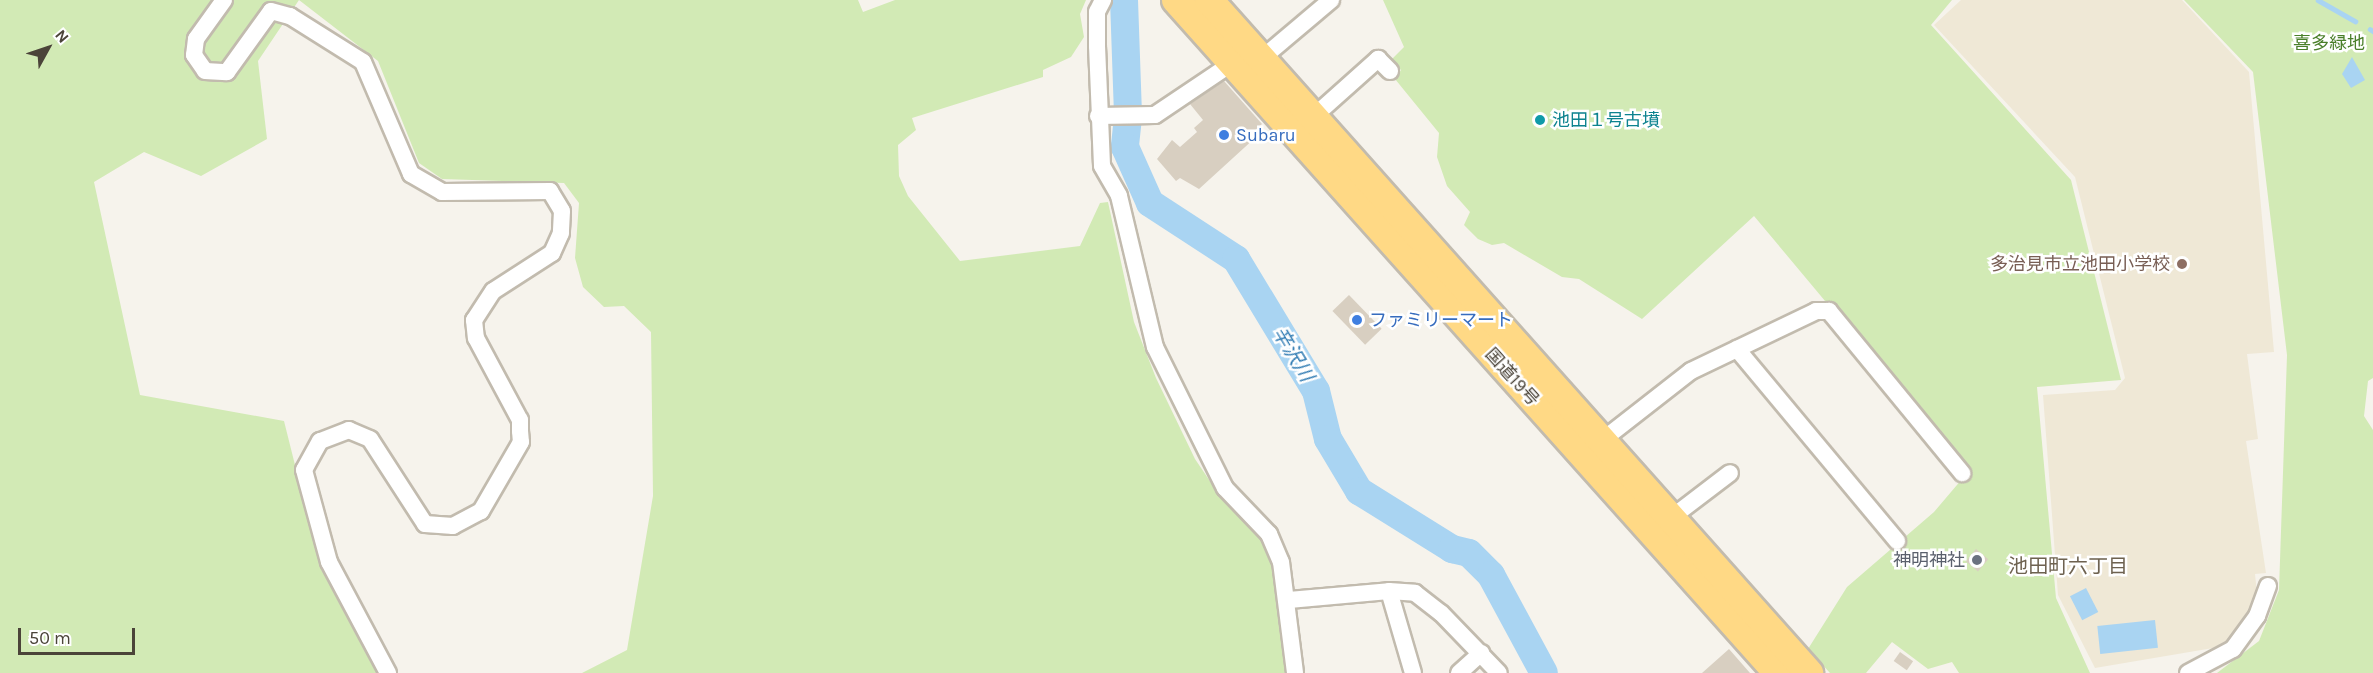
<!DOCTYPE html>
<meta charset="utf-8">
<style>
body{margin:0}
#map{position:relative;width:2373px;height:673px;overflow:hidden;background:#f6f3ec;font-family:Karla,"Noto Sans JP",sans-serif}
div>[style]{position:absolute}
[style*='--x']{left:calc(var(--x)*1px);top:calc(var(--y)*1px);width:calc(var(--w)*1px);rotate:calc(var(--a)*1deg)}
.education>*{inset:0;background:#efe8d6}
.green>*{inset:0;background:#d2eab5}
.water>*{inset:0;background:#a9d4f2;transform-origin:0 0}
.stream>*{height:4.5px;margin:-2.25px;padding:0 2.25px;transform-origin:2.25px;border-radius:2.25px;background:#a9d4f2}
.river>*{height:28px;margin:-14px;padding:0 14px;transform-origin:14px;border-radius:14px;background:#a9d4f2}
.building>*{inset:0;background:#d8cfc1;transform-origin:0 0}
.roads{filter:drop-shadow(2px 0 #c2bbae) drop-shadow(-2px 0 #c2bbae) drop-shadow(0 2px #c2bbae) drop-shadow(0 -2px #c2bbae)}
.minor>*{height:16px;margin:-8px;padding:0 8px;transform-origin:8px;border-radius:8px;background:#fff}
.trunk>*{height:28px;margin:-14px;padding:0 14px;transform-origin:14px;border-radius:14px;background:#ffd985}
.dots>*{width:16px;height:16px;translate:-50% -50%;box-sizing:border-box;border:3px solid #fff;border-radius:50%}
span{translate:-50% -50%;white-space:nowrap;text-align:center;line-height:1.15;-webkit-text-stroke:5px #fff;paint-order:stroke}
.park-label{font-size:18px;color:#4a7f2a}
.culture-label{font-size:18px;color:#0d838f}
.left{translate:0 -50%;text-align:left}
.shop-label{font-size:18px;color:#366cbe}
.education-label{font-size:18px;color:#785e54}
.right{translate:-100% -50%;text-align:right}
.street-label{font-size:18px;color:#4b4439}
.worship-label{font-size:18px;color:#5b616d}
.water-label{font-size:20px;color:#2e7ab2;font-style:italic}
.neighbourhood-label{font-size:20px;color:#6e6250}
.north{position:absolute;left:18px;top:18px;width:60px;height:60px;-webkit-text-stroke:4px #fff;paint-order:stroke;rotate:50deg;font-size:16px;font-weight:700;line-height:24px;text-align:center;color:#4b4439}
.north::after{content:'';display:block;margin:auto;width:21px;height:27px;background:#4b4439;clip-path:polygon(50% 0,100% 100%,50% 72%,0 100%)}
.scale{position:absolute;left:18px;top:628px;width:117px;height:27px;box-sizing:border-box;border:3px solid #4b4439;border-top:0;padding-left:8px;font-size:18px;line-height:21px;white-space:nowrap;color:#4b4439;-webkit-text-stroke:4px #fff;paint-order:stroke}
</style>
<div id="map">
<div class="education">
<div style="clip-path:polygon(1961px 0,2182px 0,2249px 72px,2274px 352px,2247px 354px,2258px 439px,2246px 441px,2266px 573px,2255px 574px,2258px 603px,2225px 646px,2095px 668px,2058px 595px,2043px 395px,2115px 390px,2125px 378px,2075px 177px,1934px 25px)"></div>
</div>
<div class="green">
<div style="clip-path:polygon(0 0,299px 0,258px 61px,267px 139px,201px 176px,144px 152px,94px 182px,140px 395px,284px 421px,321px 569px,382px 673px,0 673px)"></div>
<div style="clip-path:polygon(299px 0,858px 0,863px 12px,895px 0,1086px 0,1080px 14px,1084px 37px,1071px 57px,1043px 70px,1043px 77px,912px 118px,916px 130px,898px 145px,899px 176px,908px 196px,960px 261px,1080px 246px,1100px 203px,1108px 202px,1134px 322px,1156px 378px,1195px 459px,1220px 496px,1265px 538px,1283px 599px,1289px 673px,582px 673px,627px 650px,653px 496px,651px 332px,624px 306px,604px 307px,583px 287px,575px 258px,579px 203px,564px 183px,442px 179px,419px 163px,378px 61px)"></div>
<div style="clip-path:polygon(1383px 0,1952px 0,1931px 25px,2071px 180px,2121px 380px,2037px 387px,2056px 598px,2090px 673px,1959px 673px,1952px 662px,1928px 669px,1892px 642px,1866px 673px,1830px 673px,1808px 649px,1847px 587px,1934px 512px,1968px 472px,1754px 216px,1642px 319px,1579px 279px,1562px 277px,1504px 243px,1492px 245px,1478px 239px,1464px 225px,1470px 212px,1447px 186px,1437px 157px,1439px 133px,1395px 79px,1401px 70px,1391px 60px,1404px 47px)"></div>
<div style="clip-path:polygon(2184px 0,2373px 0,2373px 378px,2368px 381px,2364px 416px,2373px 430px,2373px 673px,2217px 673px,2259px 641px,2279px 590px,2287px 355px,2253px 72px)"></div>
</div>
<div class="water">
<div style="clip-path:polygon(2352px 57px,2365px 80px,2351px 88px,2342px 74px)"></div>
<div style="left:2086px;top:588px;width:27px;height:18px;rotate:63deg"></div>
<div style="left:2155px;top:620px;width:28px;height:58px;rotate:84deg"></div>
</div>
<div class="stream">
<div style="--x:2318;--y:0;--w:43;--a:29.6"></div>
<div style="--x:2370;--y:29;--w:4;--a:34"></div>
</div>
<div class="river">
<div style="--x:1124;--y:0;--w:117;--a:88"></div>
<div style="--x:1128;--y:117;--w:30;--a:96"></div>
<div style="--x:1125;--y:147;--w:61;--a:65.9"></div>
<div style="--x:1150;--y:203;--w:103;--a:33.1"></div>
<div style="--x:1236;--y:259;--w:154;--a:58.8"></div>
<div style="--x:1316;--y:391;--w:49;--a:76"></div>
<div style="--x:1328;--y:439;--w:61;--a:59.2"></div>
<div style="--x:1359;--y:491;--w:110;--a:31.9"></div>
<div style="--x:1452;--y:549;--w:17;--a:13"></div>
<div style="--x:1469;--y:553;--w:31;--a:45"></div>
<div style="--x:1491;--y:575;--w:111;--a:61.6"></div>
</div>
<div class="building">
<div style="clip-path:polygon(1224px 81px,1262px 124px,1252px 133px,1256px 137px,1199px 189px,1180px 178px,1176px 181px,1157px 159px,1172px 140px,1180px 147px,1197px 132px,1194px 128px,1203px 120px,1190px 104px)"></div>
<div style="left:1349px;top:295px;width:47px;height:23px;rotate:46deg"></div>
<div style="left:1976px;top:549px;width:16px;height:16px;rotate:40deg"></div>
<div style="clip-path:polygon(1729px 649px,1750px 673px,1702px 673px)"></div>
<div style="left:1900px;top:652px;width:16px;height:11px;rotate:35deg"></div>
</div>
<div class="roads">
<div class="minor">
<div style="--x:224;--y:0;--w:48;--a:125.7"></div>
<div style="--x:196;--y:39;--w:16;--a:97"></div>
<div style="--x:194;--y:55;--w:19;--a:55"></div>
<div style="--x:205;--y:71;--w:22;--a:3"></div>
<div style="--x:227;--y:72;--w:75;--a:-54.2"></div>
<div style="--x:271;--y:11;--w:20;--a:15"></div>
<div style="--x:290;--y:16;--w:86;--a:32.2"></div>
<div style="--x:363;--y:62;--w:122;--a:66.8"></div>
<div style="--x:411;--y:174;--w:36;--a:30"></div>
<div style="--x:442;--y:192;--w:108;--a:-0.5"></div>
<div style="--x:550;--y:191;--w:23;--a:59"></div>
<div style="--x:562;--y:211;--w:22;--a:93"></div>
<div style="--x:561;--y:233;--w:22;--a:114"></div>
<div style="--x:552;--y:253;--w:70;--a:147.2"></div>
<div style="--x:493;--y:291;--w:35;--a:123"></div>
<div style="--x:474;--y:320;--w:18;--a:84"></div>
<div style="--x:476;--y:338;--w:93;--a:61.8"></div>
<div style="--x:520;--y:420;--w:11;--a:90"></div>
<div style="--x:520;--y:431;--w:11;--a:85"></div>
<div style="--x:521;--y:442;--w:80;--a:120.1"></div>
<div style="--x:481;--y:511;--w:32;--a:152"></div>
<div style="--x:453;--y:526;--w:28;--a:-176"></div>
<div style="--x:425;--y:524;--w:101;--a:-122.9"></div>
<div style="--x:370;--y:439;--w:23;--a:-157"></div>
<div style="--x:349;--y:430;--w:31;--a:159"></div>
<div style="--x:320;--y:441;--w:33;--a:119"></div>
<div style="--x:304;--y:470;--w:95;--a:74.8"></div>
<div style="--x:329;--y:562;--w:126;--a:62"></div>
<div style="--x:1103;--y:0;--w:13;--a:117"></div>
<div style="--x:1097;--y:12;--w:34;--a:90"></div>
<div style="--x:1097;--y:46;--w:120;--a:87.6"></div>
<div style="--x:1102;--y:166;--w:34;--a:60"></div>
<div style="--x:1119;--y:196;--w:155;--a:76.6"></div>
<div style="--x:1155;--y:347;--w:157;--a:63.6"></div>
<div style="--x:1225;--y:488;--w:64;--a:46.3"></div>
<div style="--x:1269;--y:534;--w:30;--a:67"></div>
<div style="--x:1281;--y:562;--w:112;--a:82.8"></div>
<div style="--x:1260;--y:60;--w:93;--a:-40.2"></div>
<div style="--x:1098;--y:116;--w:57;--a:-1"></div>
<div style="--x:1155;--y:115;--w:92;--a:-33.9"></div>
<div style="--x:1312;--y:118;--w:89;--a:-41.8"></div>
<div style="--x:1378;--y:59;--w:17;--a:45"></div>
<div style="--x:1737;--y:349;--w:250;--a:50.2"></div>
<div style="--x:1600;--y:442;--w:115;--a:-38"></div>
<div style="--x:1691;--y:371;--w:139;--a:-25.6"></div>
<div style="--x:1816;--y:311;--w:13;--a:0"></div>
<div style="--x:1829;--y:311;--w:210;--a:50.6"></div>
<div style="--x:1671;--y:518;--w:74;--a:-37.3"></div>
<div style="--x:1289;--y:600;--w:100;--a:-5.1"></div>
<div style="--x:1413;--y:673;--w:85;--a:-106.3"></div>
<div style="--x:1389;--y:591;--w:26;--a:4"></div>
<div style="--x:1415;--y:593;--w:33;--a:38"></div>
<div style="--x:1441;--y:613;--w:83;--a:46"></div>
<div style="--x:1459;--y:673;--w:30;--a:-42"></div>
<div style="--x:2188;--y:673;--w:51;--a:-28.1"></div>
<div style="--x:2233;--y:649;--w:41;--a:-54"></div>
<div style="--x:2257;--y:616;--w:32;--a:-70"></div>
</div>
<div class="trunk">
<div style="--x:1176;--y:0;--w:903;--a:48.19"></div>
<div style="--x:1209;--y:0;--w:902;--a:48.28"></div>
</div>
</div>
<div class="dots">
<div style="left:1540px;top:120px;background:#0f9aa8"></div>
<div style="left:1224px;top:135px;background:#3f7fe0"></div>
<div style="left:2182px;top:264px;background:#8d6e63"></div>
<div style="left:1357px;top:320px;background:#3f7fe0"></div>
<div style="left:1977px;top:560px;background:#6b7280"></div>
</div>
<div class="park-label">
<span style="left:2329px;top:43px">喜多緑地</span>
</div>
<div class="culture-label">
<span class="left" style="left:1552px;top:120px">池田１号古墳</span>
</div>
<div class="shop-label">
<span class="left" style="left:1236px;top:135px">Subaru</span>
<span class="left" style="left:1369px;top:320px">ファミリーマート</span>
</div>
<div class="education-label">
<span class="right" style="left:2170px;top:264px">多治見市立池田小学校</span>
</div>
<div class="street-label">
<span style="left:1512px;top:377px;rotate:48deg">国道19号</span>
</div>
<div class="worship-label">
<span class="right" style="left:1965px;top:560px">神明神社</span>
</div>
<div class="water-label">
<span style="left:1293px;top:354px;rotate:59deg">辛沢川</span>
</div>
<div class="neighbourhood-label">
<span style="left:2068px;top:566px">池田町六丁目</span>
</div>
<div class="north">N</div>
<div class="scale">50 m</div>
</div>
